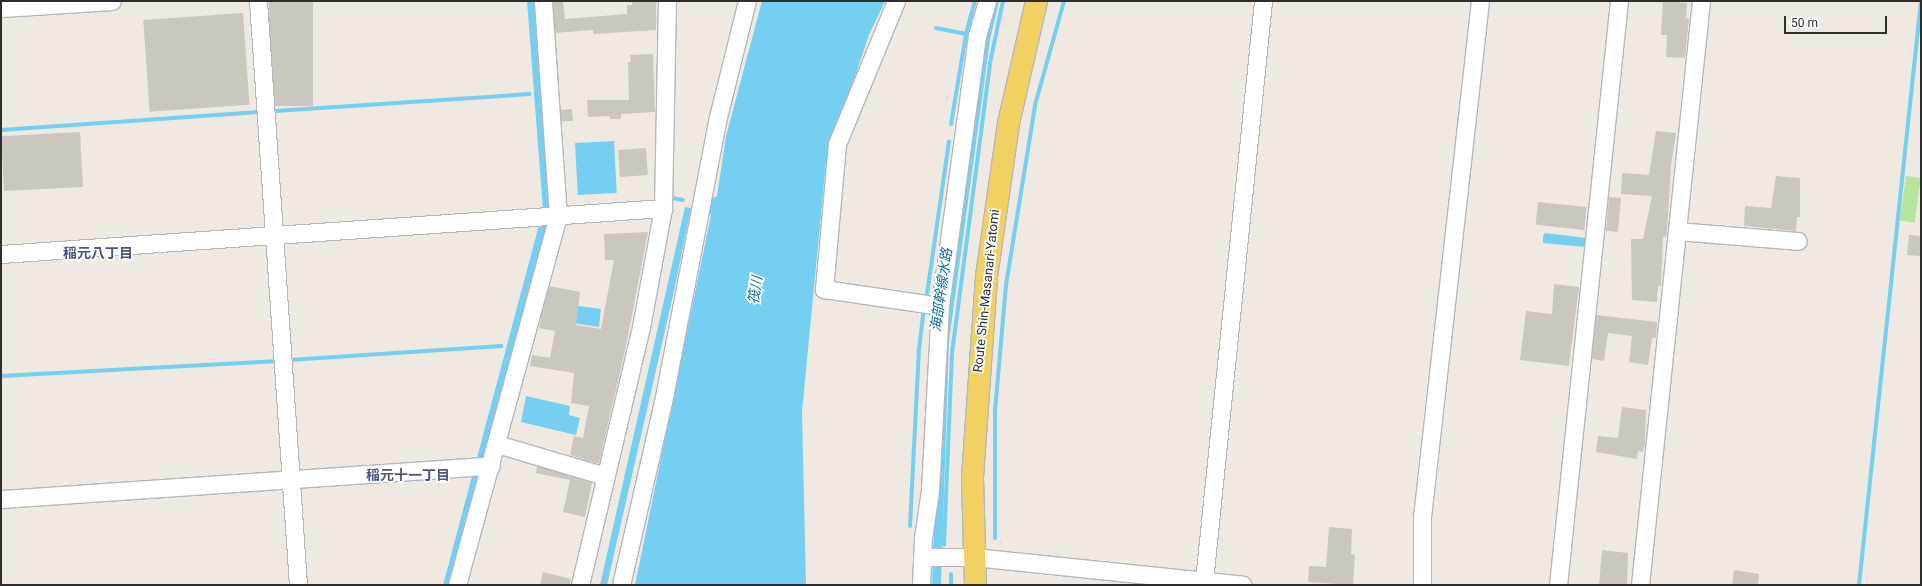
<!DOCTYPE html>
<meta charset="utf-8">
<style>
body{margin:0}
#map{position:relative;width:1922px;height:586px;overflow:hidden;background:#efe9e1;font-family:Roboto,"Noto Sans JP",sans-serif}
div>[style]{position:absolute}
[style*='--x']{left:calc(var(--x)*1px);top:calc(var(--y)*1px);width:calc(var(--w)*1px);rotate:calc(var(--a)*1deg)}
.green>*{inset:0;background:#b6e59e;transform-origin:0 0}
.water>*{inset:0;background:#75cff0;transform-origin:0 0}
.stream>*{height:4px;margin:-2px;padding:0 2px;transform-origin:2px;border-radius:2px;background:#75cff0}
.building>*{inset:0;background:#cbc7bf;transform-origin:0 0}
.roads{filter:drop-shadow(1px 0 #b4b7c1) drop-shadow(-1px 0 #b4b7c1) drop-shadow(0 1px #b4b7c1) drop-shadow(0 -1px #b4b7c1)}
.minor>*{height:17px;margin:-8.5px;padding:0 8.5px;transform-origin:8.5px;border-radius:8.5px;background:#fff}
.major>*{height:21px;margin:-10.5px;padding:0 10.5px;transform-origin:10.5px;border-radius:10.5px;background:#f2d163}
span{translate:-50% -50%;white-space:nowrap;text-align:center;line-height:1.15;-webkit-text-stroke:3.5px #fff;paint-order:stroke}
.street-label{font-size:13px;color:#2e2e2e}
.neighbourhood-label{font-size:14px;color:#4d5680;font-weight:700}
.water-label{font-size:14px;color:#0d6fa3;font-style:italic}
.frame{position:absolute;inset:0;border:2px solid #2e2e2e;pointer-events:none}
.scale{position:absolute;left:1784px;top:16px;width:103px;height:18px;box-sizing:border-box;border:2px solid #2e2e2e;border-top:0;padding-left:5px;font-size:12px;line-height:14px;white-space:nowrap;color:#2e2e2e;-webkit-text-stroke:3px #fff;paint-order:stroke}
</style>
<div id="map">
<div class="green">
<div style="left:1906px;top:176px;width:15px;height:45px;rotate:8deg"></div>
</div>
<div class="water">
<div style="clip-path:polygon(527px 1px,535px 1px,551px 211px,451px 585px,443px 585px,543px 210px)"></div>
<div style="clip-path:polygon(762px 1px,885px 1px,869px 35px,826px 162px,802px 412px,806px 585px,635px 585px,711px 215px,709px 213px,710px 209px,707px 208px,709px 200px,717px 196px,726px 136px)"></div>
<div style="clip-path:polygon(992px 1px,999px 1px,990px 40px,949px 341px,941px 585px,932px 585px,940px 359px,983px 38px)"></div>
<div style="left:614px;top:141px;width:52px;height:39px;rotate:87deg"></div>
<div style="clip-path:polygon(685px 207px,691px 208px,674px 291px,607px 585px,600px 585px)"></div>
<div style="clip-path:polygon(1545px 233px,1586px 238px,1585px 247px,1543px 243px,1543px 236px)"></div>
<div style="clip-path:polygon(578px 306px,601px 309px,599px 327px,539px 318px,540px 310px,576px 315px)"></div>
<div style="clip-path:polygon(526px 396px,570px 406px,569px 415px,580px 418px,576px 435px,521px 422px)"></div>
</div>
<div class="stream">
<div style="--x:936;--y:28;--w:31;--a:11"></div>
<div style="--x:275;--y:111;--w:255;--a:-3.8"></div>
<div style="--x:951;--y:124;--w:91;--a:-80.5"></div>
<div style="--x:966;--y:34;--w:34;--a:-75"></div>
<div style="--x:1;--y:130;--w:257;--a:-4"></div>
<div style="--x:672;--y:198;--w:11;--a:10"></div>
<div style="--x:927;--y:294;--w:154;--a:-81.8"></div>
<div style="--x:289;--y:360;--w:213;--a:-3.8"></div>
<div style="--x:1;--y:376;--w:274;--a:-3.1"></div>
<div style="--x:910;--y:526;--w:177;--a:-87.1"></div>
<div style="--x:919;--y:349;--w:39;--a:-83"></div>
<div style="--x:995;--y:538;--w:127;--a:-90"></div>
<div style="--x:995;--y:411;--w:126;--a:-85"></div>
<div style="--x:1006;--y:285;--w:182;--a:-80.8"></div>
<div style="--x:1035;--y:105;--w:108;--a:-74.4"></div>
<div style="--x:944;--y:545;--w:192;--a:-87.6"></div>
<div style="--x:952;--y:353;--w:292;--a:-82.5"></div>
<div style="--x:990;--y:63;--w:63;--a:-78.2"></div>
<div style="--x:951;--y:585;--w:11;--a:-90"></div>
<div style="--x:1859;--y:585;--w:587;--a:-83.94"></div>
</div>
<div class="building">
<div style="left:269px;top:1px;width:44px;height:105px"></div>
<div style="clip-path:polygon(553px 1px,563px 1px,565px 19px,627px 14px,627px 5px,632px 5px,632px 1px,656px 1px,656px 30px,593px 34px,593px 30px,555px 33px)"></div>
<div style="clip-path:polygon(1663px 1px,1687px 3px,1686px 18px,1689px 18px,1685px 58px,1666px 57px,1667px 35px,1661px 35px)"></div>
<div style="left:243px;top:13px;width:92px;height:100px;rotate:86deg"></div>
<div style="clip-path:polygon(653px 54px,655px 112px,621px 114px,621px 119px,610px 119px,609px 116px,588px 117px,587px 100px,629px 100px,628px 62px,631px 62px,630px 55px)"></div>
<div style="clip-path:polygon(572px 109px,573px 121px,561px 121px,561px 110px)"></div>
<div style="clip-path:polygon(1656px 131px,1676px 133px,1671px 166px,1667px 232px,1666px 237px,1663px 237px,1661px 286px,1658px 286px,1657px 302px,1632px 300px,1631px 239px,1643px 239px,1652px 196px,1621px 194px,1622px 173px,1649px 175px)"></div>
<div style="left:80px;top:132px;width:55px;height:79px;rotate:87deg"></div>
<div style="left:646px;top:148px;width:27px;height:28px;rotate:86deg"></div>
<div style="clip-path:polygon(1776px 176px,1800px 178px,1800px 217px,1797px 217px,1796px 231px,1744px 226px,1745px 206px,1771px 208px)"></div>
<div style="left:1609px;top:197px;width:12px;height:34px;rotate:5deg"></div>
<div style="left:1538px;top:202px;width:49px;height:23px;rotate:6deg"></div>
<div style="clip-path:polygon(648px 232px,626px 346px,599px 463px,596px 463px,570px 455px,574px 436px,583px 438px,589px 406px,571px 403px,574px 373px,530px 366px,532px 355px,550px 358px,555px 331px,539px 328px,549px 286px,580px 292px,576px 325px,601px 329px,614px 260px,605px 260px,604px 234px)"></div>
<div style="clip-path:polygon(1909px 235px,1921px 236px,1921px 256px,1907px 255px)"></div>
<div style="clip-path:polygon(1554px 284px,1579px 287px,1569px 366px,1520px 360px,1526px 311px,1552px 314px)"></div>
<div style="clip-path:polygon(1596px 315px,1657px 322px,1656px 338px,1652px 338px,1648px 365px,1629px 362px,1632px 336px,1608px 333px,1604px 361px,1592px 359px)"></div>
<div style="clip-path:polygon(1622px 407px,1646px 410px,1645px 444px,1643px 452px,1638px 451px,1637px 459px,1596px 452px,1598px 436px,1618px 438px)"></div>
<div style="clip-path:polygon(537px 466px,592px 483px,585px 517px,563px 512px,570px 480px,536px 473px)"></div>
<div style="clip-path:polygon(1329px 527px,1352px 529px,1351px 554px,1355px 555px,1353px 585px,1308px 582px,1309px 566px,1326px 567px)"></div>
<div style="clip-path:polygon(1602px 550px,1628px 553px,1627px 585px,1599px 585px)"></div>
<div style="clip-path:polygon(1734px 570px,1759px 574px,1758px 585px,1732px 585px)"></div>
<div style="clip-path:polygon(543px 572px,571px 579px,570px 585px,540px 585px)"></div>
</div>
<div class="roads">
<div class="minor">
<div style="--x:258;--y:1;--w:585;--a:86.08"></div>
<div style="--x:896;--y:1;--w:155;--a:112.4"></div>
<div style="--x:837;--y:144;--w:146;--a:95.1"></div>
<div style="--x:824;--y:289;--w:117;--a:8.3"></div>
<div style="--x:1;--y:8;--w:111;--a:-3.6"></div>
<div style="--x:1677;--y:231;--w:121;--a:4.7"></div>
<div style="--x:1;--y:254;--w:664;--a:-3.97"></div>
<div style="--x:497;--y:444;--w:113;--a:16.5"></div>
<div style="--x:1;--y:499;--w:491;--a:-3.9"></div>
<div style="--x:923;--y:557;--w:51;--a:0"></div>
<div style="--x:974;--y:557;--w:270;--a:5.9"></div>
<div style="--x:1204;--y:581;--w:583;--a:-84.19"></div>
<div style="--x:457;--y:585;--w:383;--a:-74.7"></div>
<div style="--x:558;--y:216;--w:216;--a:-94"></div>
<div style="--x:580;--y:585;--w:265;--a:-76.7"></div>
<div style="--x:641;--y:327;--w:121;--a:-79.5"></div>
<div style="--x:663;--y:208;--w:207;--a:-88.9"></div>
<div style="--x:621;--y:585;--w:193;--a:-77.1"></div>
<div style="--x:664;--y:397;--w:285;--a:-79.1"></div>
<div style="--x:718;--y:117;--w:120;--a:-76"></div>
<div style="--x:921;--y:585;--w:47;--a:-87.6"></div>
<div style="--x:923;--y:538;--w:49;--a:-81.7"></div>
<div style="--x:930;--y:490;--w:184;--a:-86.9"></div>
<div style="--x:940;--y:306;--w:273;--a:-82.2"></div>
<div style="--x:977;--y:36;--w:36;--a:-74"></div>
<div style="--x:1422;--y:585;--w:68;--a:-90"></div>
<div style="--x:1422;--y:517;--w:519;--a:-83.59"></div>
<div style="--x:1558;--y:585;--w:587;--a:-84.04"></div>
<div style="--x:1640;--y:585;--w:587;--a:-84.04"></div>
</div>
<div class="major">
<div style="--x:975;--y:585;--w:108;--a:-91.6"></div>
<div style="--x:972;--y:477;--w:201;--a:-86"></div>
<div style="--x:986;--y:276;--w:155;--a:-81.8"></div>
<div style="--x:1008;--y:123;--w:125;--a:-77.1"></div>
</div>
</div>
<div class="street-label">
<span style="left:987px;top:291px;rotate:-84deg">Route Shin-Masanari-Yatomi</span>
</div>
<div class="neighbourhood-label">
<span style="left:98px;top:253px">稲元八丁目</span>
<span style="left:408px;top:475px">稲元十一丁目</span>
</div>
<div class="water-label">
<span style="left:755px;top:290px;rotate:-82deg">筏川</span>
<span style="left:941px;top:290px;rotate:-82deg">海部幹線水路</span>
</div>
<div class="frame"></div>
<div class="scale">50 m</div>
</div>
